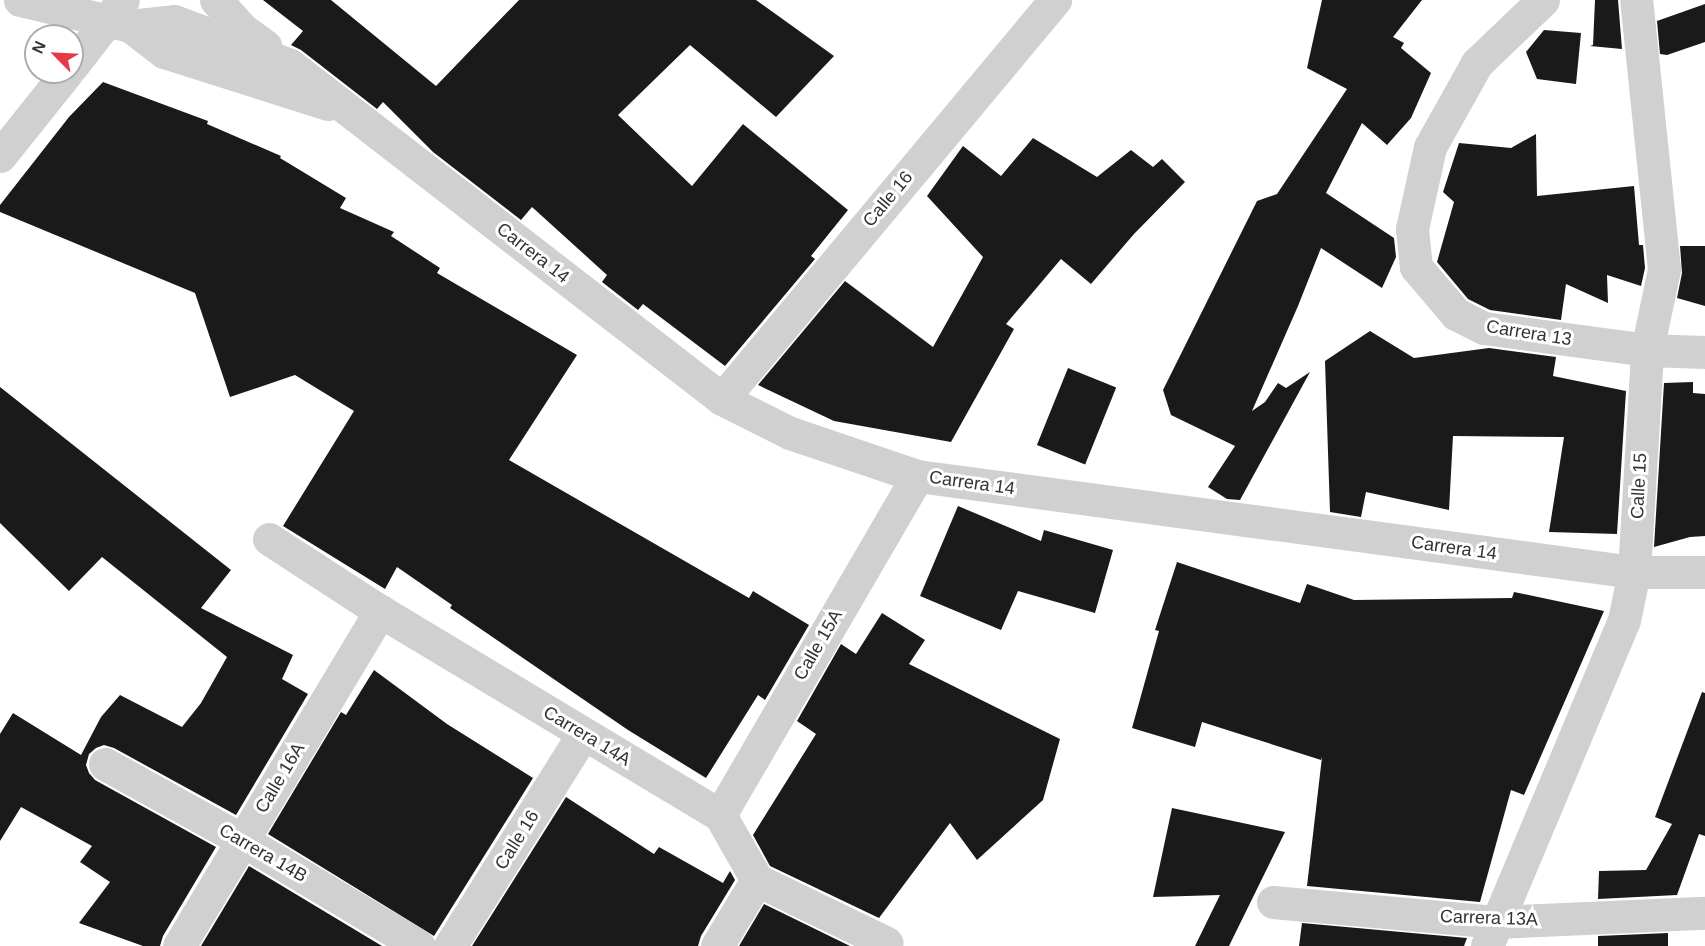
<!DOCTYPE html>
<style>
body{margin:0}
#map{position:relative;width:1705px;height:946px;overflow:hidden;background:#fff;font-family:Arial,sans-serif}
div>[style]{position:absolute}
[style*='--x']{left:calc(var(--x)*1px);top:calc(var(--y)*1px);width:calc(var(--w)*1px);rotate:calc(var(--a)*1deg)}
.building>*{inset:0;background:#1a1a1a;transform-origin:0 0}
.minor>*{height:33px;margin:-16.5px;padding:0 16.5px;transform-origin:16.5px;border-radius:16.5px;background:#d0d0d0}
span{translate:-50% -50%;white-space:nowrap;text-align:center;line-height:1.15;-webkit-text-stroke:6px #fff;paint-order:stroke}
.street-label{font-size:18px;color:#333}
.north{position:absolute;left:24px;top:24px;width:60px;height:60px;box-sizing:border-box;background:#fff;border:2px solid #adadad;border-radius:50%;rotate:294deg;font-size:16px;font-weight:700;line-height:24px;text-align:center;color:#333}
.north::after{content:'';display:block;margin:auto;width:21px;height:27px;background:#e63946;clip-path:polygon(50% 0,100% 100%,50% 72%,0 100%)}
</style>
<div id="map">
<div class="building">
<div style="clip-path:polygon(263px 0,331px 0,436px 86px,519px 0,756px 0,834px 56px,776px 117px,690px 45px,618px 115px,692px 186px,743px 124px,848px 210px,811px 256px,815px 259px,725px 366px,643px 304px,638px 310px,602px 282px,607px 275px,532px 207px,521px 220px,433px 152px,383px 102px,377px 109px,301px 50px,291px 45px,303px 31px)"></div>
<div style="clip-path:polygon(1322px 0,1422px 0,1393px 37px,1404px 43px,1401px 48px,1431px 73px,1411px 118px,1387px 145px,1362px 123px,1326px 193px,1394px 238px,1396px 257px,1382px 288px,1321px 248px,1298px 306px,1252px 411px,1265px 402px,1278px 383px,1286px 388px,1310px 372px,1240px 500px,1227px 499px,1208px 487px,1235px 446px,1171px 415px,1163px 390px,1257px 201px,1277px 194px,1347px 89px,1307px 68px)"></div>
<div style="clip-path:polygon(1595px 0,1618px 0,1622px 49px,1590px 46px,1593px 45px)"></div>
<div style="clip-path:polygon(1705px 4px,1705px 42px,1667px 55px,1660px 54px,1657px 21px)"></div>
<div style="clip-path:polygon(1544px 30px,1581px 33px,1576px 84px,1537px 79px,1526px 52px)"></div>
<div style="clip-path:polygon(103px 82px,208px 121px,207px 124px,281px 156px,280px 158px,346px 198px,340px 208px,394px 232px,391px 236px,440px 268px,437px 273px,577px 355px,509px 460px,749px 598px,753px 591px,809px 625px,765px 700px,758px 695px,706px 778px,628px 730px,450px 608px,452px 605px,397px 567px,385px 589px,283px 526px,354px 411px,295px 375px,230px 397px,195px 293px,0 212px,0 205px,69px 117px)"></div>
<div style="clip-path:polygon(1536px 134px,1537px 196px,1634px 186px,1639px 245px,1643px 245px,1645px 268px,1641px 286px,1607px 275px,1608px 303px,1566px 284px,1561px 320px,1490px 310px,1468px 299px,1437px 262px,1454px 202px,1443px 192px,1459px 143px,1511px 148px)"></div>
<div style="clip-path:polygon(1033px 138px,1097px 177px,1131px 150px,1153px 167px,1162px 159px,1185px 182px,1134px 234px,1091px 284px,1061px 259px,1006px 324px,1014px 329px,951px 442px,834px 421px,758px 385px,845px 281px,933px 347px,983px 257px,927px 196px,963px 146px,1001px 176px)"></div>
<div style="clip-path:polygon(1680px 246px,1705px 246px,1705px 306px,1677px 298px,1682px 273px)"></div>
<div style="clip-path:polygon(1370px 331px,1414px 358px,1489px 348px,1556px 357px,1553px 376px,1626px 391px,1617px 534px,1549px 532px,1564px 437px,1453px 436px,1449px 510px,1366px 492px,1361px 517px,1330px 512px,1325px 361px)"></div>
<div style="left:1068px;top:368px;width:52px;height:83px;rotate:22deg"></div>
<div style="clip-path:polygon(1693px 382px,1693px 393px,1705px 394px,1705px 536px,1690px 537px,1654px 547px,1664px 383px)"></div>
<div style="clip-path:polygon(0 387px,231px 570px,201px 608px,293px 655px,282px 679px,308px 694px,236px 815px,114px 748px,104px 745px,96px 748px,89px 754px,86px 765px,89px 773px,95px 780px,216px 847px,163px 936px,160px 946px,143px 946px,79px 923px,110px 882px,80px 862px,92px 846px,21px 807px,0 841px,0 734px,13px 713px,81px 755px,101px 717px,120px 695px,182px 727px,201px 703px,227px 657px,102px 557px,69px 591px,0 523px)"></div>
<div style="clip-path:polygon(958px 506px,1041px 541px,1044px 530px,1113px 550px,1095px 613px,1018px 591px,1001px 630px,920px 596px)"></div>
<div style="clip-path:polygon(1177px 562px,1300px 603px,1307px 584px,1354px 600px,1512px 598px,1514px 592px,1604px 611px,1524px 795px,1511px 790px,1480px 902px,1307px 886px,1322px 757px,1321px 760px,1202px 722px,1195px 747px,1132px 728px,1159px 631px,1155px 630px)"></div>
<div style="clip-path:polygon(882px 613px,925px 640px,909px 664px,1060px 739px,1043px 800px,977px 860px,950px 823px,879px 918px,770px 866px,753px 835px,816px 734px,797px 721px,841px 644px,856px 654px)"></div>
<div style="clip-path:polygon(374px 670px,447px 724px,533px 778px,434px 936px,268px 834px,341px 712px,346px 715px)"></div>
<div style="clip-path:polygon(1702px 692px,1705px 693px,1705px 836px,1699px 834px,1677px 895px,1598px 899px,1599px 871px,1646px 870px,1672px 824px,1655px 817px)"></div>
<div style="clip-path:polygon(566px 797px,654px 854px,659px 847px,723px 883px,730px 871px,735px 880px,701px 936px,698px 946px,472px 946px)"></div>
<div style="clip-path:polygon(1172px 808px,1285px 832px,1229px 946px,1195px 946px,1220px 895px,1153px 897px)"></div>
<div style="clip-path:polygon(249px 866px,382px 946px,201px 946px)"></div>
<div style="clip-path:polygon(764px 904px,850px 946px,739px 946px)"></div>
<div style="clip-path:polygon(1302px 923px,1467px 938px,1464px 946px,1299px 946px)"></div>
<div style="clip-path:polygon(1668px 933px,1668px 946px,1598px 946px,1598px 936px)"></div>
</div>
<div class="minor">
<div style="--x:20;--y:0;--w:113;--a:13.3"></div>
<div style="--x:130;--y:26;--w:44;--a:-6.5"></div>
<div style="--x:174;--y:21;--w:124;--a:20.8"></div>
<div style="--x:290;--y:65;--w:546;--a:37.71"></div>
<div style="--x:722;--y:399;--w:76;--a:26.6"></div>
<div style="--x:790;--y:433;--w:134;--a:18.7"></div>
<div style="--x:917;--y:476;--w:723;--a:7.63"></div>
<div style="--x:1634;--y:572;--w:71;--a:0"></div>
<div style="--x:216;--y:0;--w:39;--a:48"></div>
<div style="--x:242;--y:29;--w:29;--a:36"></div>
<div style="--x:1543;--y:0;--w:91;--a:136.3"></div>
<div style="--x:1477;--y:63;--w:96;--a:119.2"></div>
<div style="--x:1430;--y:147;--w:84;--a:102.4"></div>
<div style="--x:1412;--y:229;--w:38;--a:84"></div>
<div style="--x:1416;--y:267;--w:62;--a:49.6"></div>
<div style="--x:1456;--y:314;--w:31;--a:27"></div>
<div style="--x:1484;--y:328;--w:164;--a:7.7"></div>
<div style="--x:1647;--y:350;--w:58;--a:2"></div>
<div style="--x:130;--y:26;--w:43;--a:37.4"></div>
<div style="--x:164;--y:52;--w:172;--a:17.6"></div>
<div style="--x:72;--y:66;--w:83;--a:-52.3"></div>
<div style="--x:0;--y:156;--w:107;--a:-51.4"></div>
<div style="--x:722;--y:399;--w:520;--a:-50.15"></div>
<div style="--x:269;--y:539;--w:132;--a:33"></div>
<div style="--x:380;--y:611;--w:397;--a:31"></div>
<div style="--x:720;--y:815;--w:75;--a:60.4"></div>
<div style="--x:757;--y:880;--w:144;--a:25.9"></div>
<div style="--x:105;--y:764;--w:157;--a:29"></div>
<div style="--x:242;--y:840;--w:206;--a:30.9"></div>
<div style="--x:720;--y:815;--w:392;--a:-59.8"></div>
<div style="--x:1273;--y:902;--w:223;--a:5.1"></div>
<div style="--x:1495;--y:922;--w:210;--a:-2.5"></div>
<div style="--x:179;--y:946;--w:391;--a:-59"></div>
<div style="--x:450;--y:946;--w:250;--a:-57.9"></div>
<div style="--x:717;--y:946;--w:77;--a:-58.8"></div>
<div style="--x:1487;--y:946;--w:354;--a:-67.2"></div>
<div style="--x:1624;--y:620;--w:49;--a:-78.2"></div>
<div style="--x:1634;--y:572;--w:222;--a:-86.6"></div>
<div style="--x:1647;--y:350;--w:83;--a:-78.1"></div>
<div style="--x:1664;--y:269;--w:270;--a:-95.9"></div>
</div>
<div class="street-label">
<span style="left:888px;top:199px;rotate:-50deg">Calle 16</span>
<span style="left:533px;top:253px;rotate:38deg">Carrera 14</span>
<span style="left:1529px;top:333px;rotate:9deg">Carrera 13</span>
<span style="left:972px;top:483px;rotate:8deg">Carrera 14</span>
<span style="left:1639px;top:486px;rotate:-87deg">Calle 15</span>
<span style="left:1454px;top:548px;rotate:8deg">Carrera 14</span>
<span style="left:818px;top:645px;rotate:-60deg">Calle 15A</span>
<span style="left:587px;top:736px;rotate:31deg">Carrera 14A</span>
<span style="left:280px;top:778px;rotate:-59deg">Calle 16A</span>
<span style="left:517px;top:840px;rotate:-58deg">Calle 16</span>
<span style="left:263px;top:853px;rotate:30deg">Carrera 14B</span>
<span style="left:1489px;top:918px;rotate:2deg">Carrera 13A</span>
</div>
<div class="north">N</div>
</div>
